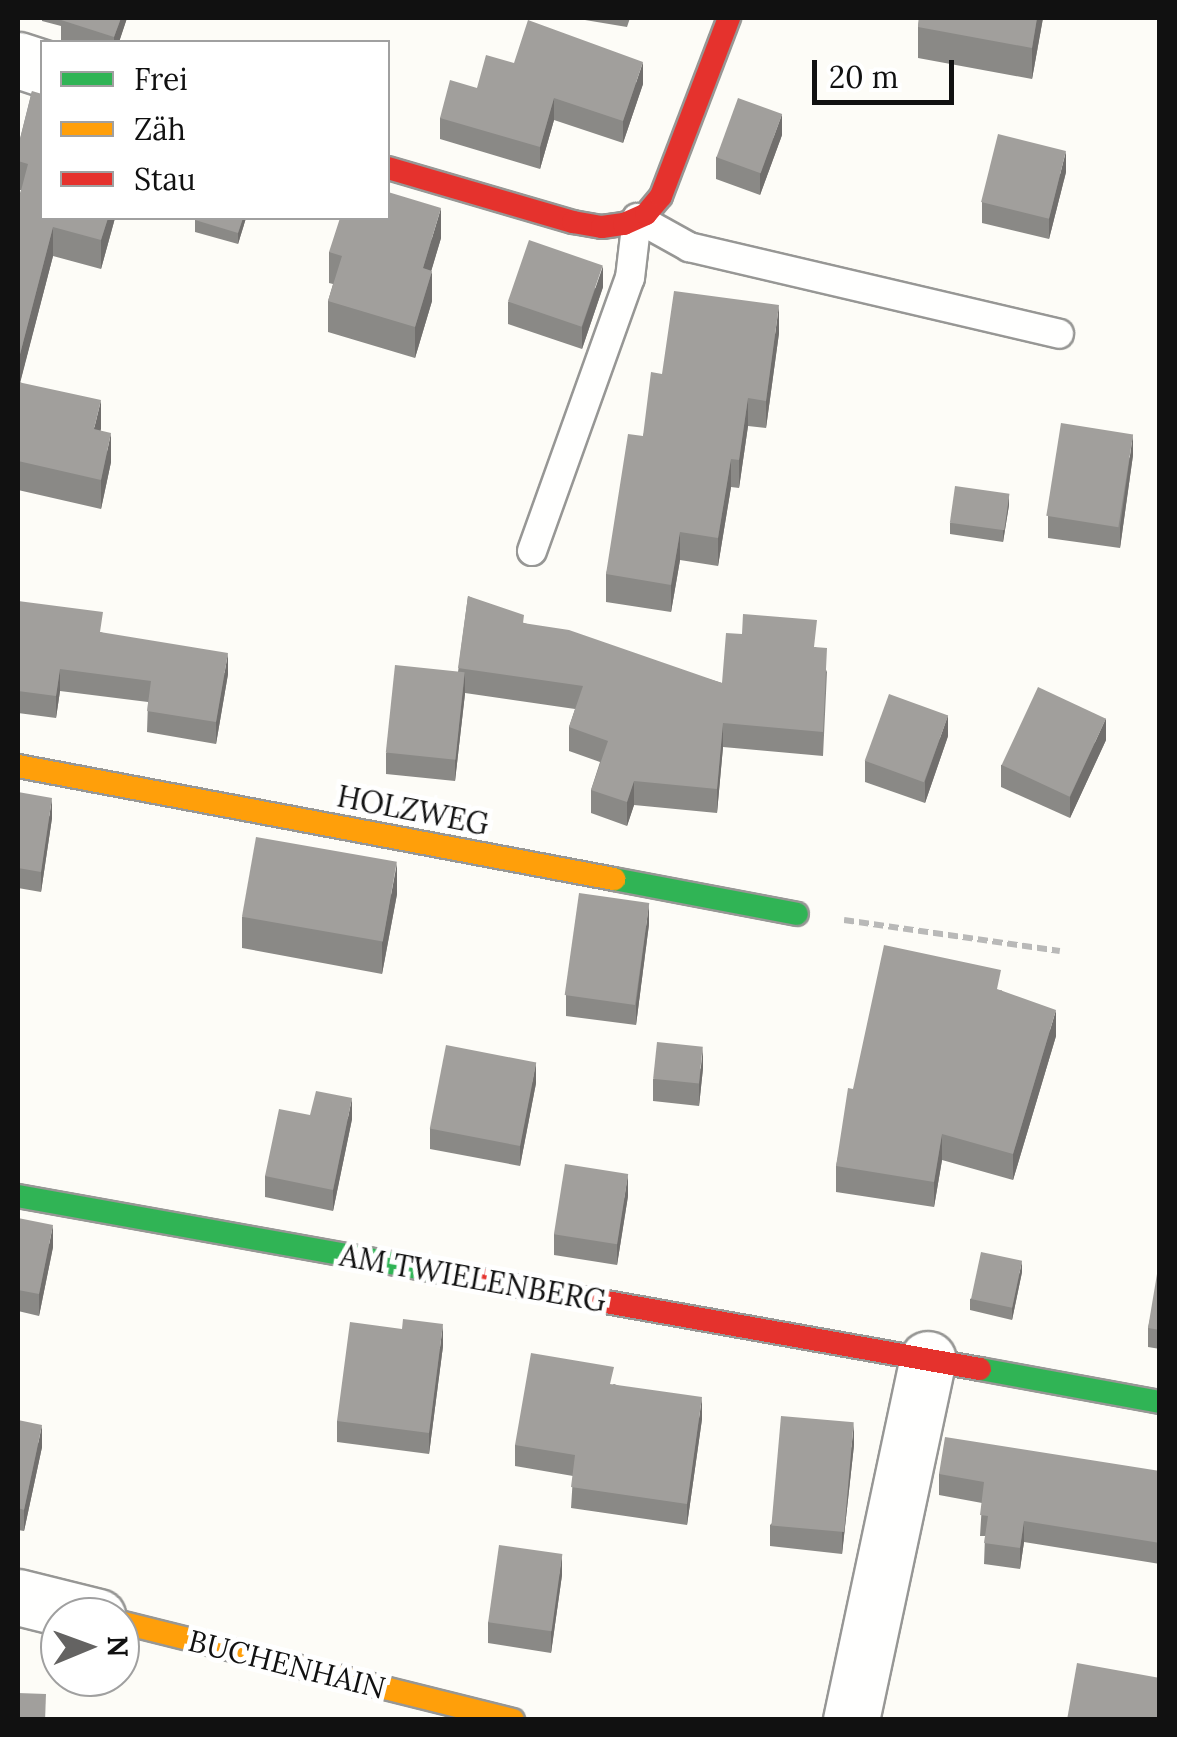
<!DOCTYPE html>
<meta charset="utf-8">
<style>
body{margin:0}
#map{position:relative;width:1177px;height:1737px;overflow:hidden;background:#fdfcf7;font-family:Lora,serif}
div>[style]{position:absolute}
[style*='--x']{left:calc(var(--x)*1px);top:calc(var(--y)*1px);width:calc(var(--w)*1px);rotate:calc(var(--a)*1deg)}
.path>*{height:6px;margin-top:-3px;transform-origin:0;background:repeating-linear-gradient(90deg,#b9b9b8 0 10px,transparent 0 15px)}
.roads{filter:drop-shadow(2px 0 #979795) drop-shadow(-2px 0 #979795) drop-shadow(0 2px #979795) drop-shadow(0 -2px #979795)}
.lane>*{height:28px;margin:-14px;padding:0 14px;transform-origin:14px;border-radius:14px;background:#fffffe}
.street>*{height:55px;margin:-27.5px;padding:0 27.5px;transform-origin:27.5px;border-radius:27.5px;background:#fffffe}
.fast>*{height:22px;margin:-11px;padding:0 11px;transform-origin:11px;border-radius:11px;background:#30b455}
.slow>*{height:22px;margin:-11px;padding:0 11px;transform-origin:11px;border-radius:11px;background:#ff9f0a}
.jam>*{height:22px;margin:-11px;padding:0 11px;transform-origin:11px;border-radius:11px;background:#e5322d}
.wall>*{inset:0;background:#8a8986}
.shaded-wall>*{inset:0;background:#716f6d}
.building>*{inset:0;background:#a19f9c;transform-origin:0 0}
span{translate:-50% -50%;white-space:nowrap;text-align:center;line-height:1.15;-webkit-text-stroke:10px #fff;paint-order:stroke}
.street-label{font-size:30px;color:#111}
.frame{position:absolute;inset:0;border:20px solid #111;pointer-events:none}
.legend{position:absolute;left:40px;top:40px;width:350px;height:180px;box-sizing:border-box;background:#fff;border:2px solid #a0a0a0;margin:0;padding:12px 18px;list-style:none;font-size:30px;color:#111}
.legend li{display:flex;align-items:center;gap:20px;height:50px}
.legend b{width:50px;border:2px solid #a0a0a0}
.north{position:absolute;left:40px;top:1597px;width:100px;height:100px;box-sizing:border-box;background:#fff;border:2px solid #a0a0a0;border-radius:50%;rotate:89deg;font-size:28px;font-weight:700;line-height:40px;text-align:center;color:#111}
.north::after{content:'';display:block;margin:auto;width:35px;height:45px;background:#646362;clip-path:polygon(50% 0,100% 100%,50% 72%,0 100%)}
.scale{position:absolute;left:812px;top:60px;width:142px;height:45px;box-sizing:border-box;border:5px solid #111;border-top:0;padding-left:12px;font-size:30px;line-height:35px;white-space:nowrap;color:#111;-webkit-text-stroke:8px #fff;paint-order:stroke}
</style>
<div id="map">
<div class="path">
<div style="--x:844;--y:920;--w:218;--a:8.2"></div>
</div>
<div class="roads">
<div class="lane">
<div style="--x:532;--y:551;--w:290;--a:-70.3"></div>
<div style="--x:630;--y:278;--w:60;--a:-83.3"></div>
<div style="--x:637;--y:218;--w:60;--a:29.1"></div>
<div style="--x:689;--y:247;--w:380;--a:13.2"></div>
</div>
<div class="street">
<div style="--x:18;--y:60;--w:25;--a:18"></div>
<div style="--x:18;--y:1597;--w:82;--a:14"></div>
<div style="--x:851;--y:1720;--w:369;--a:-78"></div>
</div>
<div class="fast">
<div style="--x:614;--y:879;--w:186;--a:10.8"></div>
<div style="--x:18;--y:1196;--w:456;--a:10.2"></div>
<div style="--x:980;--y:1369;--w:183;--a:10.4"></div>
</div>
<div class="slow">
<div style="--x:18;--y:766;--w:607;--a:10.74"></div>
<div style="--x:120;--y:1622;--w:405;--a:14"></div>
</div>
<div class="jam">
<div style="--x:388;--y:168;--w:193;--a:16.3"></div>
<div style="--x:573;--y:222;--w:29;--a:10"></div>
<div style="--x:602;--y:227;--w:22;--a:-8"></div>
<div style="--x:624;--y:224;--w:24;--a:-24"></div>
<div style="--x:646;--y:214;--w:23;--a:-50"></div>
<div style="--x:661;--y:196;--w:191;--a:-69.1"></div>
<div style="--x:467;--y:1277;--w:521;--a:10.17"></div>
</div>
</div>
<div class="wall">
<div style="clip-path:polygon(42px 18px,127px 18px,119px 42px,61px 42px,61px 26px,42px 21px)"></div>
<div style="clip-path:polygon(573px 18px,630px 18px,627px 27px)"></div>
<div style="clip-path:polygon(919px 18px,1043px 18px,1032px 79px,918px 58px,918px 27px)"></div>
<div style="clip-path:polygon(514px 63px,643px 84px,623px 143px,554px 120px,540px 169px,440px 139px,440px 118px,477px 88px)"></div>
<div style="clip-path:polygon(32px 91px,42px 218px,115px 218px,101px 269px,53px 256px,20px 382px,101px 431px,111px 462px,101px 509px,18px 490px,18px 202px,21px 190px,18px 190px,18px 147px)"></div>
<div style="clip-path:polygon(782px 135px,760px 195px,716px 179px,716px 157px)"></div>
<div style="clip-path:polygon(1066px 172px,1049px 239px,982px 223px,982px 202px)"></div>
<div style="clip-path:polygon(246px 218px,238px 244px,195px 232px,195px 220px)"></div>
<div style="clip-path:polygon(441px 238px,431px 271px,432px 301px,415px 358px,328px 332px,328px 301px,333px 284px,329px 283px,329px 252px)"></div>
<div style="clip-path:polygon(603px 287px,582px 349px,508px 324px,508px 302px)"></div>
<div style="clip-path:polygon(779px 333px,766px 428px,748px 426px,739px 488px,731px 487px,718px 566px,680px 560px,671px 612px,606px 602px,606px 574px,643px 436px,662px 374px)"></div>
<div style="clip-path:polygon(1133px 455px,1120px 548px,1048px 538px,1048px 516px)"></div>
<div style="clip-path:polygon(1009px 505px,1003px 542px,950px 534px,950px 523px)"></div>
<div style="clip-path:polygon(468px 596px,524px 623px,722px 683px,816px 647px,827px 672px,823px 756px,723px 747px,717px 813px,634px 805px,627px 826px,591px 813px,591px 790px,600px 762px,569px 751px,569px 727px,575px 709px,465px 693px,455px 781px,386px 774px,386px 753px,458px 672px)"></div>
<div style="clip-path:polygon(18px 601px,103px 633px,228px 674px,216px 744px,147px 732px,148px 702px,60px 691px,56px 718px,18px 713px)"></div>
<div style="clip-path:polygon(948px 736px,925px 803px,865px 782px,865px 761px)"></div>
<div style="clip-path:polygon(1106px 740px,1070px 818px,1001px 787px,1001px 765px)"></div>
<div style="clip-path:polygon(18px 792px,52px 818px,41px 892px,18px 888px,18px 893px)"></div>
<div style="clip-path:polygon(397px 894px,382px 974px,242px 948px,242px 917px)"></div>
<div style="clip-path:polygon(649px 924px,636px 1025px,566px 1016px,566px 995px)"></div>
<div style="clip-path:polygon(1001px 990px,1056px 1036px,1013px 1180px,942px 1160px,934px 1207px,836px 1192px,836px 1166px,853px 1089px)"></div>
<div style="clip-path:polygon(703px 1068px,699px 1106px,653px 1101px,653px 1079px)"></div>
<div style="clip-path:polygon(536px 1083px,520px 1166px,430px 1149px,430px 1128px)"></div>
<div style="clip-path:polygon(310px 1115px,352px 1119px,333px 1211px,265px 1197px,265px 1176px)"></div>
<div style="clip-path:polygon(628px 1196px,617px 1265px,554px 1255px,554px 1234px)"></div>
<div style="clip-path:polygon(18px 1218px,53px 1247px,39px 1316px,18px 1311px)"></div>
<div style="clip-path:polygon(1022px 1272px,1012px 1320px,970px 1310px,970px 1299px)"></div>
<div style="clip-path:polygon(1160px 1275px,1160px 1349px,1148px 1347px,1148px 1328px)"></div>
<div style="clip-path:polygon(443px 1346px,429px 1454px,337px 1442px,337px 1421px)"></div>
<div style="clip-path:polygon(614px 1384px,702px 1419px,687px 1525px,571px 1508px,573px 1476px,515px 1466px,515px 1445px)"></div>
<div style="clip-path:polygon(18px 1420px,42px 1447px,24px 1531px,18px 1530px)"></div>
<div style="clip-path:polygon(854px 1445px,842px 1554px,770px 1546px,770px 1525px)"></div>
<div style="clip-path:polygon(1160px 1471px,1160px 1564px,1024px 1542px,1020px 1569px,984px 1564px,985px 1536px,980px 1536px,982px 1503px,939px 1495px,939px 1474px)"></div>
<div style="clip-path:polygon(562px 1575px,551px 1653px,488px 1643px,488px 1622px)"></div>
</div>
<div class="shaded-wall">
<div style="clip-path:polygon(121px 18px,127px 18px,119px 42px,114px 42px,114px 37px)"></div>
<div style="clip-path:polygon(1037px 18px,1043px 18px,1032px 79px,1032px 48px)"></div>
<div style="clip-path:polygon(643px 62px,643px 84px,623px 143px,623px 121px)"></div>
<div style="clip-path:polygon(554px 98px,554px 120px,540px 169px,540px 147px)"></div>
<div style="clip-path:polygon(782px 114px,782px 135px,760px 195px,760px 174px)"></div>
<div style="clip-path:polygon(1066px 151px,1066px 172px,1049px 239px,1049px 218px)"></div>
<div style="clip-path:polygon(441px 208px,441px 238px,423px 299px,423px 268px)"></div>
<div style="clip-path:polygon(108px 218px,115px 218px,101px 269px,101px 240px)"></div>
<div style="clip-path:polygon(243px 218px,246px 218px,238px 244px,238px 233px)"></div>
<div style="clip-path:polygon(53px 227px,53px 256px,18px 391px,18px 362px)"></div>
<div style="clip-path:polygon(603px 266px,603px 287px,582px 349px,582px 327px)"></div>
<div style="clip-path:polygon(432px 271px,432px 301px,415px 358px,415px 327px)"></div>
<div style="clip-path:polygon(779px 305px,779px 333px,766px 428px,766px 401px)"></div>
<div style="clip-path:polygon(748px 398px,748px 426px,739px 488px,739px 460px)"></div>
<div style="clip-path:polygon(101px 400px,101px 429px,94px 458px,94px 429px)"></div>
<div style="clip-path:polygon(111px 433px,111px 462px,101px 509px,101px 480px)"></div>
<div style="clip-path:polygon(1133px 434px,1133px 455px,1120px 548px,1120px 527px)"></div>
<div style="clip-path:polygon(731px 459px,731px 487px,718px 566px,718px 538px)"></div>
<div style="clip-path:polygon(1009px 494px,1009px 505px,1003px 542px,1003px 530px)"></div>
<div style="clip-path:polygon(680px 532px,680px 560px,671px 612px,671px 585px)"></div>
<div style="clip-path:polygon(228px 653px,228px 674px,216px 744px,216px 722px)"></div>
<div style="clip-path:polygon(60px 669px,60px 691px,56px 718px,56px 696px)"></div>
<div style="clip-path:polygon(465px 672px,465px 694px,455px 781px,455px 760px)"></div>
<div style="clip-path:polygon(948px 715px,948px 736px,925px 803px,925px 781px)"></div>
<div style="clip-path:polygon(1106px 718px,1106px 740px,1070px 818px,1070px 797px)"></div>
<div style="clip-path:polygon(723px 723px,723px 747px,717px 813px,717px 789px)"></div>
<div style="clip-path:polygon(634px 781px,634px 805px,627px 826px,627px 802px)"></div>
<div style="clip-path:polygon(52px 798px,52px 818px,41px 892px,41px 872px)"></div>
<div style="clip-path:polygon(397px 863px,397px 894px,382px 974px,382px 943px)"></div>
<div style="clip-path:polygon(649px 903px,649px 924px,636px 1025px,636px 1004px)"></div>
<div style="clip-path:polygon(1056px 1010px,1056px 1036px,1013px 1180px,1013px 1154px)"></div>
<div style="clip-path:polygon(703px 1047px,703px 1068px,699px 1106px,699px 1085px)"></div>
<div style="clip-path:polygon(536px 1062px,536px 1083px,520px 1166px,520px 1145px)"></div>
<div style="clip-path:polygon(352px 1098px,352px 1119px,333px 1211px,333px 1190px)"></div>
<div style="clip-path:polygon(942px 1134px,942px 1160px,934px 1207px,934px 1182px)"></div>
<div style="clip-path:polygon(628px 1174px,628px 1196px,617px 1265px,617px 1243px)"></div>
<div style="clip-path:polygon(53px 1225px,53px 1247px,39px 1316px,39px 1294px)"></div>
<div style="clip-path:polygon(1022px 1261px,1022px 1272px,1012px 1320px,1012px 1308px)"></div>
<div style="clip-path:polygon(443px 1324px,443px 1346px,429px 1454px,429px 1433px)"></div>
<div style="clip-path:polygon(702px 1397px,702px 1419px,687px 1525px,687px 1504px)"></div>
<div style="clip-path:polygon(854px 1423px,854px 1445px,842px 1554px,842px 1533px)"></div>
<div style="clip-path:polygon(42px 1425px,42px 1447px,24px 1531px,24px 1510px)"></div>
<div style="clip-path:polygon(1024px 1521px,1024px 1542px,1020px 1569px,1020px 1548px)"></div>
<div style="clip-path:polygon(562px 1554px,562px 1575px,551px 1653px,551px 1631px)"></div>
</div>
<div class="building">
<div style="clip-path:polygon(62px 18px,121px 18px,114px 37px,61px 20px)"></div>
<div style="clip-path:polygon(919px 18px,1037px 18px,1032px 48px,918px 27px)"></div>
<div style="clip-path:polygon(528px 20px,643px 62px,623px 121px,554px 98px,540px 147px,440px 118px,450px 80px,477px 88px,486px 55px,514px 63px)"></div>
<div style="clip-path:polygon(32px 91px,42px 94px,42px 218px,108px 218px,101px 240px,53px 227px,18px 362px,18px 202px,28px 164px,18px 161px,18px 147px)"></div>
<div style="left:738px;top:98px;width:47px;height:63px;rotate:20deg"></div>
<div style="left:998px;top:134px;width:70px;height:70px;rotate:14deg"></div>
<div style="clip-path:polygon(388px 192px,441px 208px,423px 268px,432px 271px,415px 327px,328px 301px,342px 256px,329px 252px,340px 218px,388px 218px)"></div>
<div style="clip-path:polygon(195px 218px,243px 218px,238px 233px,195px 220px)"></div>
<div style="left:529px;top:240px;width:78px;height:65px;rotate:19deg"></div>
<div style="clip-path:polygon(674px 291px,779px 305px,766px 401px,748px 398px,739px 460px,731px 459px,718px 538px,680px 532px,671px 585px,606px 574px,628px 434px,643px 436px,651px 372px,662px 374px)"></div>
<div style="clip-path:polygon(18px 382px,101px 400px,94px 429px,111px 433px,101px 480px,18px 461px)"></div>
<div style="left:1061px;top:423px;width:73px;height:94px;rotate:9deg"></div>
<div style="left:955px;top:486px;width:55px;height:37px;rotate:8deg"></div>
<div style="clip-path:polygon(468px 596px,524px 615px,523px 623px,569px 630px,722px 683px,726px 633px,742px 634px,743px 614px,817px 620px,814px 647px,827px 648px,823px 732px,723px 723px,717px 789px,634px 781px,627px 802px,591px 790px,608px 741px,569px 727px,583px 686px,458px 668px)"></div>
<div style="clip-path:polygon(18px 601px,103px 612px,100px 632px,228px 653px,216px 722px,147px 711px,151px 681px,60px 669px,56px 696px,18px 691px)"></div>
<div style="left:395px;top:665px;width:70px;height:88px;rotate:6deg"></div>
<div style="left:1038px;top:687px;width:75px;height:86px;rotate:25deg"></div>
<div style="left:889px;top:694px;width:63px;height:71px;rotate:20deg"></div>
<div style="clip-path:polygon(18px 792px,52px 798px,41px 872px,18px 868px,18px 873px)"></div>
<div style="left:256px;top:837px;width:143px;height:81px;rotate:10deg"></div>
<div style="left:579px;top:893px;width:71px;height:103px;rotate:8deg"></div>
<div style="clip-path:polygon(884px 945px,1001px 970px,997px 989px,1056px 1010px,1013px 1154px,942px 1134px,934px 1182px,836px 1166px,848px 1088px,853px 1089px)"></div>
<div style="left:657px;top:1042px;width:46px;height:37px;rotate:6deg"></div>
<div style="left:446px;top:1045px;width:92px;height:85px;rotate:11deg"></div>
<div style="clip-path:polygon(316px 1091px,352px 1098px,333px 1190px,265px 1176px,279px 1109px,310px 1115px)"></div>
<div style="left:565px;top:1164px;width:64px;height:71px;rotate:9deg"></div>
<div style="clip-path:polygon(18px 1218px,53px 1225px,39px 1294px,18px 1290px)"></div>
<div style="left:981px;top:1252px;width:42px;height:48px;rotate:12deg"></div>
<div style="clip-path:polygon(1157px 1274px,1160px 1275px,1160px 1330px,1148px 1328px)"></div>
<div style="clip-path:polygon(403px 1319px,443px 1324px,429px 1433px,337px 1421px,350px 1322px,402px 1329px)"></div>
<div style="clip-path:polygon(531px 1353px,614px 1367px,610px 1384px,702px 1397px,687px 1504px,571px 1487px,575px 1455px,515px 1445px)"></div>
<div style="left:781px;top:1416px;width:73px;height:110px;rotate:5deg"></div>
<div style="clip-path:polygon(18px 1420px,42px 1425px,24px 1510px,18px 1508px)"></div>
<div style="clip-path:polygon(945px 1437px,1160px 1471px,1160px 1543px,1024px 1521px,1020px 1548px,984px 1543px,988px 1516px,980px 1515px,984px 1482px,939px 1474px)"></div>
<div style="left:499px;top:1545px;width:64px;height:78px;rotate:8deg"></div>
<div style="clip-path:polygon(1077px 1663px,1160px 1678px,1160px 1720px,1067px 1720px)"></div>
<div style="left:18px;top:1693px;width:28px;height:27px;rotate:2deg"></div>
</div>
<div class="street-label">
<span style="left:413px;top:810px;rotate:11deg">HOLZWEG</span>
<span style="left:473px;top:1278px;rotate:10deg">AM TWIELENBERG</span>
<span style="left:287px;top:1664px;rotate:14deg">BUCHENHAIN</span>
</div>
<div class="frame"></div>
<ul class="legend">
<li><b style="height:12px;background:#30b455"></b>Frei</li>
<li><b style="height:12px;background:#ff9f0a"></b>Zäh</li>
<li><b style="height:12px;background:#e5322d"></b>Stau</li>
</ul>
<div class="north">N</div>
<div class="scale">20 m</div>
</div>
